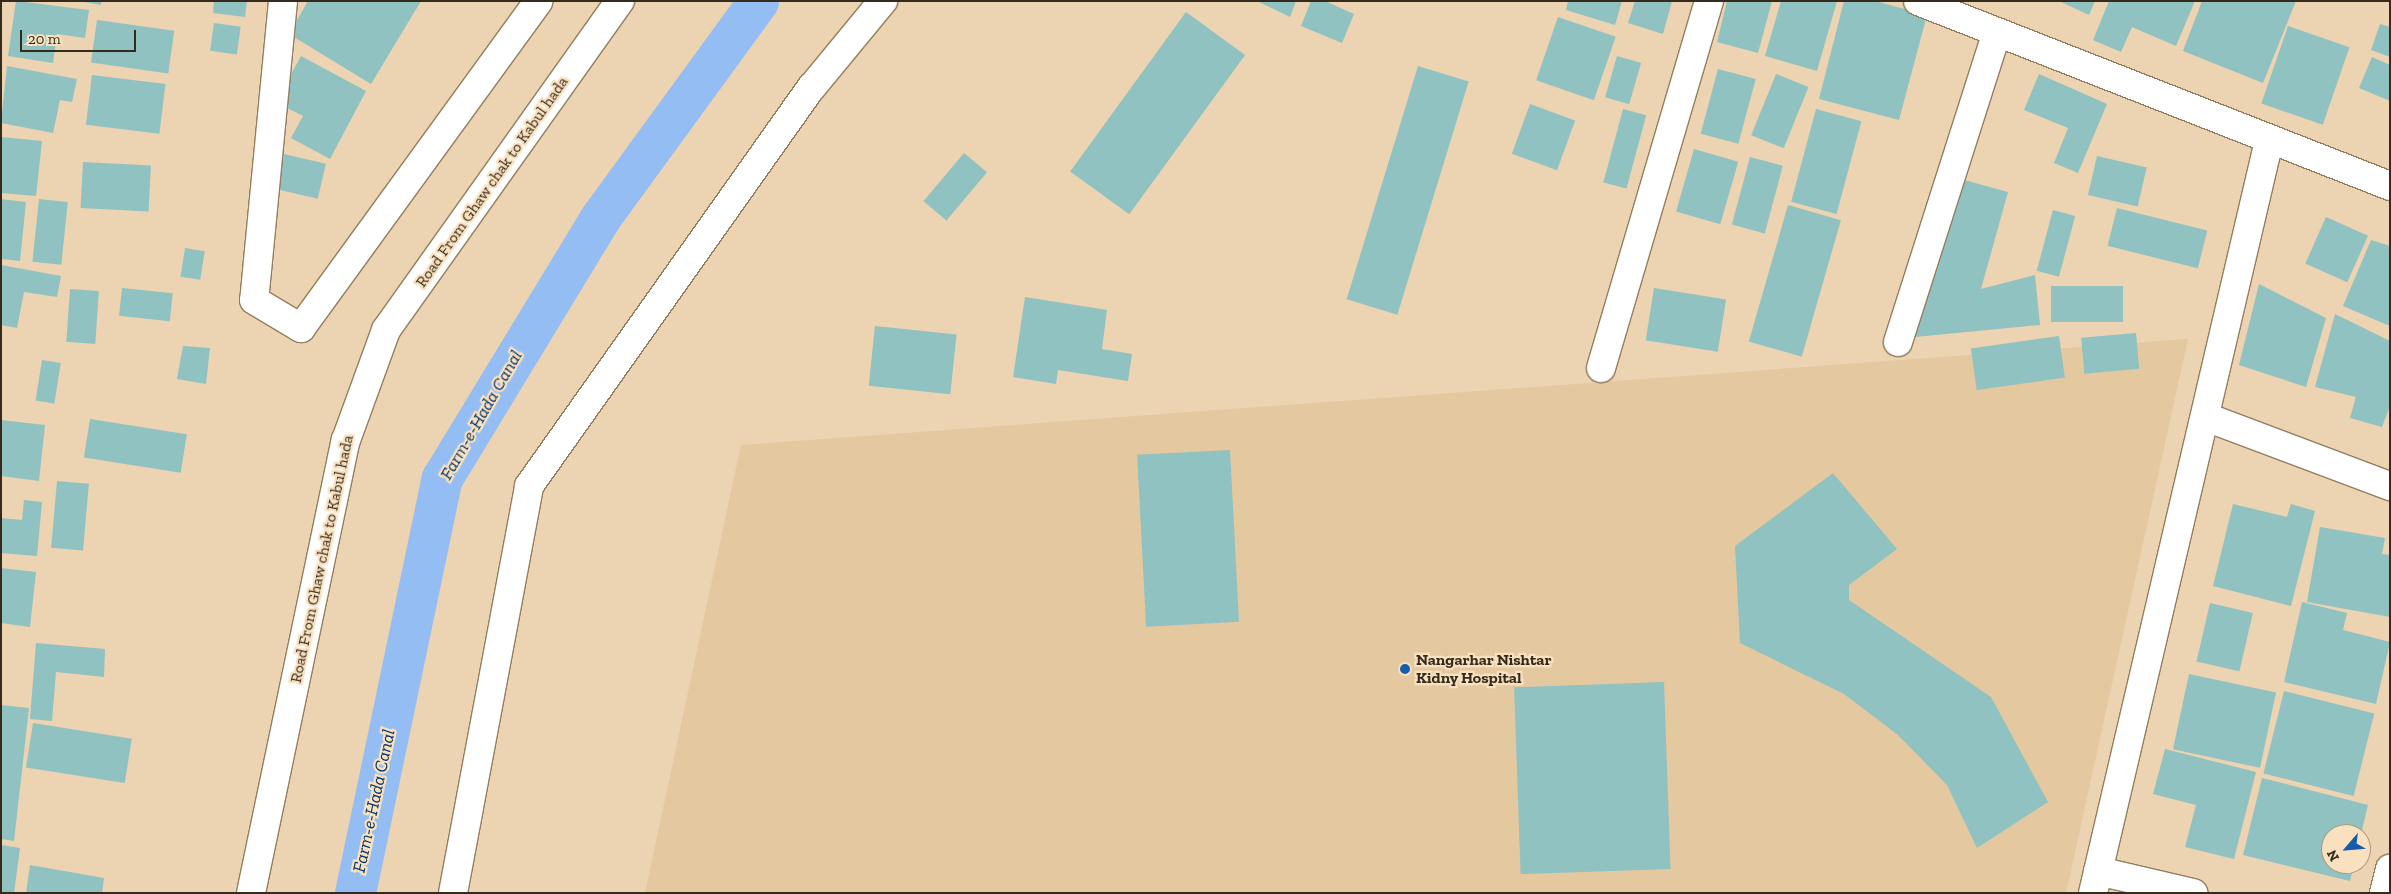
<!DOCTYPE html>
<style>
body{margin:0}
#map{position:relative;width:2391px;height:894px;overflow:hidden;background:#ecd3b1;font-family:"Zilla Slab",serif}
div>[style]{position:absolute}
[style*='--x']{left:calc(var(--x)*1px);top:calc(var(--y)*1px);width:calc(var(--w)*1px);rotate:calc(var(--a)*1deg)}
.built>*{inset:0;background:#e4c8a0}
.canal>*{height:41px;margin:-20.5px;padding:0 20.5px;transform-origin:20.5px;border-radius:20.5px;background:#93bdf3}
.building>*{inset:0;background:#8fc2c1;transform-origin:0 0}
.roads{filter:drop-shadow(1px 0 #947d5e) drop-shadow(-1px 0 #947d5e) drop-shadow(0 1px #947d5e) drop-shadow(0 -1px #947d5e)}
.minor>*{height:28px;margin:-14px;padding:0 14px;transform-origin:14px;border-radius:14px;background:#fff}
.dots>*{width:14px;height:14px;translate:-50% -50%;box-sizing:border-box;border:2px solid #f9e0be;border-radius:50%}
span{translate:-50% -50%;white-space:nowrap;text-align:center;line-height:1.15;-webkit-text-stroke:4.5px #f9e0be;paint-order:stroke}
.street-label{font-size:16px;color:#342b1d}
.poi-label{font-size:16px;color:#342b1d;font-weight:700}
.left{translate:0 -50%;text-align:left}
.water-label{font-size:18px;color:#02356c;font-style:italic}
.frame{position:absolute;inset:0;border:2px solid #342b1d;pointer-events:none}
.north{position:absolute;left:2321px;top:824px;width:50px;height:50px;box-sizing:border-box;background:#f9e0be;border:1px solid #aa987e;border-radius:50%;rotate:243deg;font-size:14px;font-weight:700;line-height:20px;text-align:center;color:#342b1d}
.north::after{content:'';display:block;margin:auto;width:18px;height:22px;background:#155cab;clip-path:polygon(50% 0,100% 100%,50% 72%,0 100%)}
.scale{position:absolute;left:20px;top:30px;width:116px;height:22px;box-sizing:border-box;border:2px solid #342b1d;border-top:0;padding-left:6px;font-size:15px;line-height:18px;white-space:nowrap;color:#342b1d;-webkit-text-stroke:4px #f9e0be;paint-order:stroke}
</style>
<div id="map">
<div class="built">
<div style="clip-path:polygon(2188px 339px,2066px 893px,645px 893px,741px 445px)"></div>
</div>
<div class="canal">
<div style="--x:355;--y:893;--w:424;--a:-78.2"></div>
<div style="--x:442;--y:478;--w:304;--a:-58.7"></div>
<div style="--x:600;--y:218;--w:268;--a:-53.9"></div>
</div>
<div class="building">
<div style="clip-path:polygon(16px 1px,89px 10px,85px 38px,57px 34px,53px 63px,8px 56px)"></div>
<div style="clip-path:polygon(79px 1px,101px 1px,101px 5px)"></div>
<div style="clip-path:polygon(214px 1px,247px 1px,245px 17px,213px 13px)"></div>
<div style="clip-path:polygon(308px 1px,421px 1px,371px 84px,289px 34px)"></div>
<div style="clip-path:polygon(1257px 1px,1296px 1px,1290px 17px)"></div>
<div style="clip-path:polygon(1311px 1px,1325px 1px,1354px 14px,1342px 43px,1301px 26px)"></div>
<div style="clip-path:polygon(1568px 1px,1622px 1px,1615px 25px,1566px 10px)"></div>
<div style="clip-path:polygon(1635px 1px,1672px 1px,1663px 34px,1628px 23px)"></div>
<div style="clip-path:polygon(1727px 1px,1772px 1px,1758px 53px,1717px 42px)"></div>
<div style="clip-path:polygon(1781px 1px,1837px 1px,1817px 71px,1765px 56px)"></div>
<div style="clip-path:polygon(1844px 1px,1875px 1px,1927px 15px,1899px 120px,1819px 99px)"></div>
<div style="clip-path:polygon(2059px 1px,2095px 1px,2089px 15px)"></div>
<div style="clip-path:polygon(2109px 1px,2195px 1px,2176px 46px,2132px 27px,2121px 52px,2093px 40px)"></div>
<div style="clip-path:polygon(2202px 1px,2296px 1px,2263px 83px,2183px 51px)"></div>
<div style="left:1186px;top:12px;width:73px;height:197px;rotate:36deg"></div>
<div style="left:1558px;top:17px;width:61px;height:67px;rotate:19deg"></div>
<div style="left:97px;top:20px;width:78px;height:43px;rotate:8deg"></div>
<div style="left:214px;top:23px;width:27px;height:28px;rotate:8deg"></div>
<div style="clip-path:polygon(2380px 24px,2390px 27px,2390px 57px,2371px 50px)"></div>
<div style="left:2288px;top:26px;width:65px;height:82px;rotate:19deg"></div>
<div style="clip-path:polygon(301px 56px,366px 91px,330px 159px,291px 138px,303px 116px,276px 102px)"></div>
<div style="left:1617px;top:56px;width:25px;height:43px;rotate:16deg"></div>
<div style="clip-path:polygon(2372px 57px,2390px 65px,2390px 101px,2359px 88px)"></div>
<div style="clip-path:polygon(7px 66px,77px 79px,72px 102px,60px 100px,53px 133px,1px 123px)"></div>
<div style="left:1418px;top:66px;width:53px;height:244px;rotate:17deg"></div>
<div style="left:1718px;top:69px;width:39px;height:67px;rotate:15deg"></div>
<div style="left:1776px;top:74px;width:35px;height:66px;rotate:22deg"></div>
<div style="clip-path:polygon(2039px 74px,2107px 104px,2078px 173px,2054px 163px,2068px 128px,2024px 110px)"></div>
<div style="left:92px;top:75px;width:74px;height:50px;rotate:7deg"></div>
<div style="left:1530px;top:104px;width:48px;height:53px;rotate:20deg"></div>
<div style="left:1623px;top:109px;width:24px;height:76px;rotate:15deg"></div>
<div style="left:1816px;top:109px;width:47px;height:96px;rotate:15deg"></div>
<div style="clip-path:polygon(1px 137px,42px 141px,36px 196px,1px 193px)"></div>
<div style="left:1694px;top:149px;width:46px;height:65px;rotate:16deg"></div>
<div style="left:964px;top:153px;width:30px;height:63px;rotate:40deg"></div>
<div style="left:284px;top:154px;width:43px;height:36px;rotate:13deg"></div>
<div style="left:2097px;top:156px;width:51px;height:40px;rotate:13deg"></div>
<div style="left:1750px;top:157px;width:34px;height:70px;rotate:15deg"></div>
<div style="left:83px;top:162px;width:68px;height:46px;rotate:3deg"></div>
<div style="clip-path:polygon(1957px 178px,2008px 192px,1981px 289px,2035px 275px,2040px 325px,1915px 337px)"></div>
<div style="clip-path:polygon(1px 199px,26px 202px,20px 261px,1px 259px)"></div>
<div style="left:39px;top:199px;width:29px;height:63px;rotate:6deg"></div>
<div style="left:1788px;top:205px;width:55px;height:142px;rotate:16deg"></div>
<div style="left:2117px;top:208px;width:93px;height:39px;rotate:14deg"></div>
<div style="left:2053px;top:210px;width:23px;height:63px;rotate:15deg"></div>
<div style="left:2326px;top:217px;width:46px;height:51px;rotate:24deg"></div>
<div style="clip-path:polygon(2371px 240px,2390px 246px,2390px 326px,2343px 306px)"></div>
<div style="left:185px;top:248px;width:20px;height:29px;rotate:9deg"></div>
<div style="clip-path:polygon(1px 265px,61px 276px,57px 297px,24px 292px,17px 328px,1px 325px)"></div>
<div style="clip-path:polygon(2259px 284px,2326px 318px,2306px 387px,2239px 365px)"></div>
<div style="left:2123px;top:286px;width:36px;height:72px;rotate:90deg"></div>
<div style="left:122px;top:288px;width:51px;height:28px;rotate:6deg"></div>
<div style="left:1654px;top:288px;width:73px;height:53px;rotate:9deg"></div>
<div style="left:70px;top:289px;width:29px;height:53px;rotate:4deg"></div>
<div style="clip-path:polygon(1025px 297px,1107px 310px,1102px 349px,1132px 354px,1128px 381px,1058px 370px,1056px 384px,1013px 377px)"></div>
<div style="clip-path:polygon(2335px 314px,2390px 341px,2390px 406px,2382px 427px,2350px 418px,2356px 397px,2315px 387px)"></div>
<div style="left:875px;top:326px;width:82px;height:60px;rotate:6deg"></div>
<div style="left:2136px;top:333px;width:36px;height:55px;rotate:85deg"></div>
<div style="left:2059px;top:336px;width:42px;height:89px;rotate:82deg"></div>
<div style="clip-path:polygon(183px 346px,210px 348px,206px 384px,177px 379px)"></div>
<div style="left:42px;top:360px;width:19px;height:41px;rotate:9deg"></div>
<div style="left:90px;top:419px;width:98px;height:39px;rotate:9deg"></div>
<div style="clip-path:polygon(1px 420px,45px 425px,39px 481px,1px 476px)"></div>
<div style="left:1230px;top:450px;width:172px;height:93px;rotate:87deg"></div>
<div style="clip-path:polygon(1833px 473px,1897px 549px,1849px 585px,1849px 600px,1991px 697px,2048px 802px,1977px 848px,1947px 785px,1898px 735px,1844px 694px,1740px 643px,1735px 546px)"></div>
<div style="left:57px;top:481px;width:32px;height:67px;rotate:5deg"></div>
<div style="clip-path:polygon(24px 500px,42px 502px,37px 556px,1px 553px,1px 518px,22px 520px)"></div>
<div style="clip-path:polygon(2233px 504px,2287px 517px,2291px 504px,2315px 511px,2291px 606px,2213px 586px)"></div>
<div style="clip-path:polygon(2320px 527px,2385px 538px,2382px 554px,2390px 555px,2390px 617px,2307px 602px)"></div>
<div style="clip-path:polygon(1px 568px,36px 572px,30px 627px,1px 623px)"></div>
<div style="clip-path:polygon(2302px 602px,2347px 613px,2343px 630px,2390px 642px,2376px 704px,2284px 682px)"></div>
<div style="left:2210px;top:603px;width:44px;height:60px;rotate:13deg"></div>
<div style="clip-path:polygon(36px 643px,105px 649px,104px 677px,56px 672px,52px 721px,30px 719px)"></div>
<div style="left:2189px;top:674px;width:89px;height:77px;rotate:12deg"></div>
<div style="left:1664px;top:682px;width:187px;height:150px;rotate:88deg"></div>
<div style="left:2284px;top:691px;width:93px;height:85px;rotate:14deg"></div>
<div style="clip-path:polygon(1px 705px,29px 708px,14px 841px,1px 839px)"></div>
<div style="left:33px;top:723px;width:100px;height:45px;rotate:9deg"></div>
<div style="clip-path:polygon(2165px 749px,2256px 772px,2234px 859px,2185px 847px,2196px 805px,2153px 794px)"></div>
<div style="clip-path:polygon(2262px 778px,2368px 805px,2361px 834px,2331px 834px,2331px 864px,2354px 864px,2350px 881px,2243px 855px)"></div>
<div style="clip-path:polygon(1px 845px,20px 848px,14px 893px,1px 893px)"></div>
<div style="clip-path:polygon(30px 865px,104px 878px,102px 893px,26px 893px)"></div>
</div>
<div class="roads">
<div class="minor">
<div style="--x:283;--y:1;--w:300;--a:95.5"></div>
<div style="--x:254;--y:300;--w:55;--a:30.8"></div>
<div style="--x:301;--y:328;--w:404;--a:-54"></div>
<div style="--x:1918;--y:1;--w:507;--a:21.4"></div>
<div style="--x:1898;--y:342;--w:325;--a:-72.3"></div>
<div style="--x:1601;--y:368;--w:383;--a:-73.6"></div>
<div style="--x:2206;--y:417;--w:197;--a:20.6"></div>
<div style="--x:2098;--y:871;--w:98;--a:13"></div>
<div style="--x:251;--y:893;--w:463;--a:-78.2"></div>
<div style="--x:346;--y:440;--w:117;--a:-70"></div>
<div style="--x:386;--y:330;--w:404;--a:-54.6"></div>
<div style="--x:453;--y:893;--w:414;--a:-79.4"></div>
<div style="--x:529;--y:486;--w:489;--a:-54.7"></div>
<div style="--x:812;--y:87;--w:112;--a:-50.5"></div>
<div style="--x:2093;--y:893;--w:772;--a:-76.83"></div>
<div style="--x:2384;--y:893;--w:25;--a:-76"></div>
</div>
</div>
<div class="dots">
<div style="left:1405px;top:669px;background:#155cab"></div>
</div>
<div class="street-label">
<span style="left:492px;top:182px;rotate:-55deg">Road From Ghaw chak to Kabul hada</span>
<span style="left:322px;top:559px;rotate:-78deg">Road From Ghaw chak to Kabul hada</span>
</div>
<div class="poi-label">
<span class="left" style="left:1416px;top:669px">Nangarhar Nishtar<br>Kidny Hospital</span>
</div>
<div class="water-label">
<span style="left:481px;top:415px;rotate:-60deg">Farm-e-Hada Canal</span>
<span style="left:374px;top:801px;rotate:-78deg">Farm-e-Hada Canal</span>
</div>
<div class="frame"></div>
<div class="north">N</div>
<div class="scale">20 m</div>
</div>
